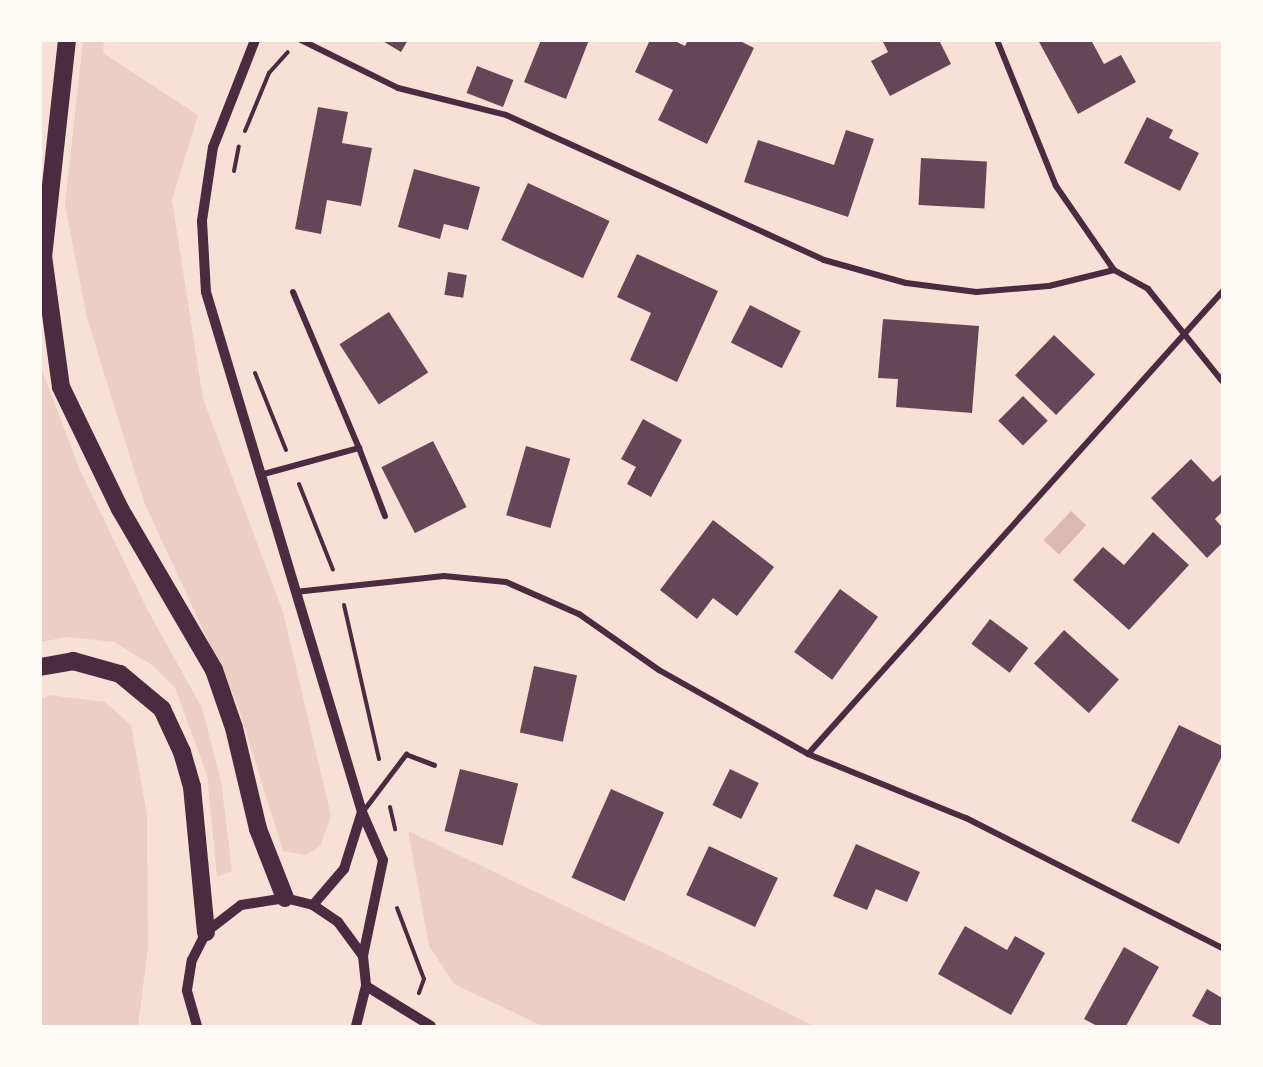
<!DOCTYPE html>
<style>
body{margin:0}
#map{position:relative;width:1263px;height:1067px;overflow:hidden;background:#f7e1d7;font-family:Roboto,sans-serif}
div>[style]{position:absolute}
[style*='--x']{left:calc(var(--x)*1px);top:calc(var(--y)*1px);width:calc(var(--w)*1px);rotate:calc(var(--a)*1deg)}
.green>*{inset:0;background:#ebcfc5}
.water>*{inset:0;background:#dcb8b0;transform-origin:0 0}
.building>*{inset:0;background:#644757;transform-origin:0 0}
.path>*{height:4px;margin:-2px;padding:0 2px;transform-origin:2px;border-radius:2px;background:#4a2c40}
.service>*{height:4.5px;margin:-2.25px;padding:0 2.25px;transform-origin:2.25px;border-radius:2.25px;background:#4a2c40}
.minor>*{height:6px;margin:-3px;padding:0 3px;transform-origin:3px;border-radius:3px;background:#4a2c40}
.tertiary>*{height:10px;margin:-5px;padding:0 5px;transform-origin:5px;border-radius:5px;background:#4a2c40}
.motorway>*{height:18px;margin:-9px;padding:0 9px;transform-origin:9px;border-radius:9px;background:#4a2c40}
span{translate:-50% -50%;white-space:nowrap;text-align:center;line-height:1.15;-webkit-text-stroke:5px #fffaf5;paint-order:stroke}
.frame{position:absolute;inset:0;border:42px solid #fffaf5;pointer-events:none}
</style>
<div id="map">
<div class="green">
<div style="clip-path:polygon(83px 41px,104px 41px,103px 53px,198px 115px,172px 200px,203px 399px,283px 612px,331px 816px,320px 846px,306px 855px,283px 851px,237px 703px,144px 502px,87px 318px,65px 205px)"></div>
<div style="clip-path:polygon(40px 365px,80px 470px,147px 609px,202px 708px,221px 781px,232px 871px,217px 877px,207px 775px,175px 688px,152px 665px,114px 642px,67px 637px,41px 642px)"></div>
<div style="clip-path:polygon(49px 695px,105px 702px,131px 725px,147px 815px,148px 947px,138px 1026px,41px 1026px,40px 700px)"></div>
<div style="clip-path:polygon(408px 831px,729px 984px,814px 1026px,542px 1026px,454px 984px,429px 946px)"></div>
</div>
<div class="water">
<div style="left:1071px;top:511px;width:21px;height:40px;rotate:43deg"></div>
</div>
<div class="building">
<div style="clip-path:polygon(381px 40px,408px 40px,401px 52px)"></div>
<div style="clip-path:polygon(541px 40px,589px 40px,566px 99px,524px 82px)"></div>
<div style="clip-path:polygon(650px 40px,673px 40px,685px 46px,688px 40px,738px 40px,754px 48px,707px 144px,658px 120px,673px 90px,635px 72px)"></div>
<div style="clip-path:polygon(882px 40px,939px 40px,951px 64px,890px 96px,871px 61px,888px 52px)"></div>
<div style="clip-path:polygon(1038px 40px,1091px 40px,1104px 64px,1121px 55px,1136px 82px,1078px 114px)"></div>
<div style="left:477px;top:66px;width:39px;height:29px;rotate:21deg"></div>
<div style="clip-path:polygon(318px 107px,348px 112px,342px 143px,372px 148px,361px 206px,327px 200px,321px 234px,295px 229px)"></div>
<div style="clip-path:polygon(1147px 117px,1173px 130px,1169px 138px,1199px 153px,1180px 191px,1124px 163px)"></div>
<div style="clip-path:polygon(846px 130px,874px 139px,848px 217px,744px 182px,758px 140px,834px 165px)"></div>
<div style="left:921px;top:158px;width:66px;height:47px;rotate:3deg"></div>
<div style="clip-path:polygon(414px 169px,480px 187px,468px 230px,444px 224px,440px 239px,398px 227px)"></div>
<div style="left:528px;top:183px;width:90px;height:63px;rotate:25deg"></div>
<div style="clip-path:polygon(637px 254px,718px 291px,677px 382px,630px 360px,651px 313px,617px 297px)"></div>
<div style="left:448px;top:272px;width:19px;height:23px;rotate:9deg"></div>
<div style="left:750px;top:305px;width:57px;height:42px;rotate:27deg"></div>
<div style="left:389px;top:312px;width:72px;height:59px;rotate:57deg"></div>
<div style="clip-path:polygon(883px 319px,979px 326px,972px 413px,896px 407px,898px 379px,878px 378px)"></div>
<div style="left:1054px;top:335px;width:57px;height:56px;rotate:44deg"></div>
<div style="left:1023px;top:396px;width:35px;height:35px;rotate:45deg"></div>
<div style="clip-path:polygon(643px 419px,682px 440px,651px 497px,627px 484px,636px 467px,621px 459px)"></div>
<div style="left:433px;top:441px;width:74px;height:58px;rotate:63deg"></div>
<div style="left:526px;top:446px;width:46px;height:72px;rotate:16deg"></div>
<div style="clip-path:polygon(1191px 459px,1213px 482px,1222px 474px,1222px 512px,1215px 519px,1222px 527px,1222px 543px,1207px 558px,1151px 498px)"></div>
<div style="clip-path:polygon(713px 520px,774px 567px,737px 616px,713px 598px,697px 619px,660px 590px)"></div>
<div style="clip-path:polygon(1153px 532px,1189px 565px,1129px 630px,1073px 580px,1103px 547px,1124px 565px)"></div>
<div style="left:840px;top:589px;width:47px;height:78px;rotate:36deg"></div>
<div style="left:990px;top:619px;width:48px;height:31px;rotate:37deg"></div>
<div style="left:1064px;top:630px;width:74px;height:45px;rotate:42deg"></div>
<div style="left:534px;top:666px;width:44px;height:68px;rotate:12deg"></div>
<div style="clip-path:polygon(1179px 725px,1222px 746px,1222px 756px,1179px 844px,1131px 821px)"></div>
<div style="left:460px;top:769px;width:60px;height:64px;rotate:14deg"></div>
<div style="left:730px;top:769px;width:32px;height:40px;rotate:26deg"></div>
<div style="left:611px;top:789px;width:58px;height:97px;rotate:24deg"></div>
<div style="clip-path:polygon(856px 844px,920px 872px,907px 902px,876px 889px,867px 910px,833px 896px)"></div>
<div style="left:709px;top:846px;width:76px;height:54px;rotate:25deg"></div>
<div style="clip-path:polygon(965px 926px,1007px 950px,1015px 936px,1045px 953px,1011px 1015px,938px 974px)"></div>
<div style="clip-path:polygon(1124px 947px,1159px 967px,1126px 1026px,1097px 1026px,1084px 1019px)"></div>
<div style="clip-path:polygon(1207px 989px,1222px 998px,1222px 1026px,1212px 1026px,1192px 1016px)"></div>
</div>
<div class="path">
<div style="--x:245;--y:131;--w:63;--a:-67.5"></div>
<div style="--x:269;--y:73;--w:28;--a:-48"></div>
<div style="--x:234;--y:171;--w:25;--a:-79"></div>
<div style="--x:255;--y:373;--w:83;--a:68.1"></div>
<div style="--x:299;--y:484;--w:92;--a:68.4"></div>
<div style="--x:344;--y:605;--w:158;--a:77.2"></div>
<div style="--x:390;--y:807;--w:23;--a:77"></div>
<div style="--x:397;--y:908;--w:76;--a:69.2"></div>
<div style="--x:424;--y:979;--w:15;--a:110"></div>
</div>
<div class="service">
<div style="--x:362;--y:812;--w:73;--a:-52.8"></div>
<div style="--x:406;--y:754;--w:30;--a:21"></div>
</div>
<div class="minor">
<div style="--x:301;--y:40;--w:108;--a:26.3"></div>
<div style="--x:398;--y:88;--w:111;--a:14"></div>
<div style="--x:506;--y:115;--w:349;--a:24.5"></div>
<div style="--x:824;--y:260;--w:85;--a:15.7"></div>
<div style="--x:906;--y:283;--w:71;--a:7.3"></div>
<div style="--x:976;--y:292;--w:73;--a:-4.7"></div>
<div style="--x:1049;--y:286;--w:67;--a:-13.8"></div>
<div style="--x:997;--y:40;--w:157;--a:68"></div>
<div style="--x:1056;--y:186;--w:102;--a:55.4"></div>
<div style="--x:1114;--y:270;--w:39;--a:29"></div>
<div style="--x:1148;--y:289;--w:118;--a:51.2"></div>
<div style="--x:293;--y:292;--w:169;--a:67.1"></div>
<div style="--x:260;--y:475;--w:103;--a:-15.3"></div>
<div style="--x:359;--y:448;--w:73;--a:69.1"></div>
<div style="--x:295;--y:592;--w:150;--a:-6.1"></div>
<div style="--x:444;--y:576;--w:62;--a:5.5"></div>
<div style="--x:506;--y:582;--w:80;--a:23.7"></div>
<div style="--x:579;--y:614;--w:98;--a:35"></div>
<div style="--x:659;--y:670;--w:171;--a:29.4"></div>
<div style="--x:808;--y:754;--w:170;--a:22.1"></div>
<div style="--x:966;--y:818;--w:287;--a:26.9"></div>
<div style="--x:808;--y:754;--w:620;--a:-48.14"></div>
</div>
<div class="tertiary">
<div style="--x:255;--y:40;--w:115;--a:111.4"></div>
<div style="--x:213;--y:147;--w:75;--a:98.5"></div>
<div style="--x:202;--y:221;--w:71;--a:86.8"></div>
<div style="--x:206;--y:292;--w:543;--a:73.3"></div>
<div style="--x:362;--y:812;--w:52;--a:66.4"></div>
<div style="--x:383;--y:860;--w:98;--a:101.8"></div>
<div style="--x:313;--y:905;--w:48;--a:-49.3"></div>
<div style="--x:344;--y:869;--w:60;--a:-72.5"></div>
<div style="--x:366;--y:986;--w:76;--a:31.6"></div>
<div style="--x:197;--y:1026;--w:37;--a:-106"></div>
<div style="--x:187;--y:990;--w:30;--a:-81"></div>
<div style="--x:192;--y:960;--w:31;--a:-63"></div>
<div style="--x:206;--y:932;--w:44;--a:-37.6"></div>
<div style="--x:241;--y:905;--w:45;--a:-9"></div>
<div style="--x:285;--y:898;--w:29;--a:14"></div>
<div style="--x:313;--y:905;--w:30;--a:34"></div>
<div style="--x:338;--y:922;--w:42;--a:53.7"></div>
<div style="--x:363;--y:956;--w:30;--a:84"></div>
<div style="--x:366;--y:986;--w:41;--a:104"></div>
</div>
<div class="motorway">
<div style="--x:67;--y:40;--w:217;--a:96.3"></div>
<div style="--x:43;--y:256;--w:132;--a:82.2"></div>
<div style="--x:61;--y:387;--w:136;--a:64.2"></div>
<div style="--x:120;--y:509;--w:186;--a:59.7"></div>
<div style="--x:214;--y:670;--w:61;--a:71"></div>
<div style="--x:234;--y:728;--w:104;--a:76.6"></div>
<div style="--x:258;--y:829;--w:74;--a:68.6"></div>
<div style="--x:40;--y:667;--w:34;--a:-10"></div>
<div style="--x:73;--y:661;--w:49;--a:15.5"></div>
<div style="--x:120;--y:674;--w:55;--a:39.8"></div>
<div style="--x:162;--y:709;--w:47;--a:65.1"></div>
<div style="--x:182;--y:752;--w:36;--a:74"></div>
<div style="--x:192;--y:787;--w:146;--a:84.5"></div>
</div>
<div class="frame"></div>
</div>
